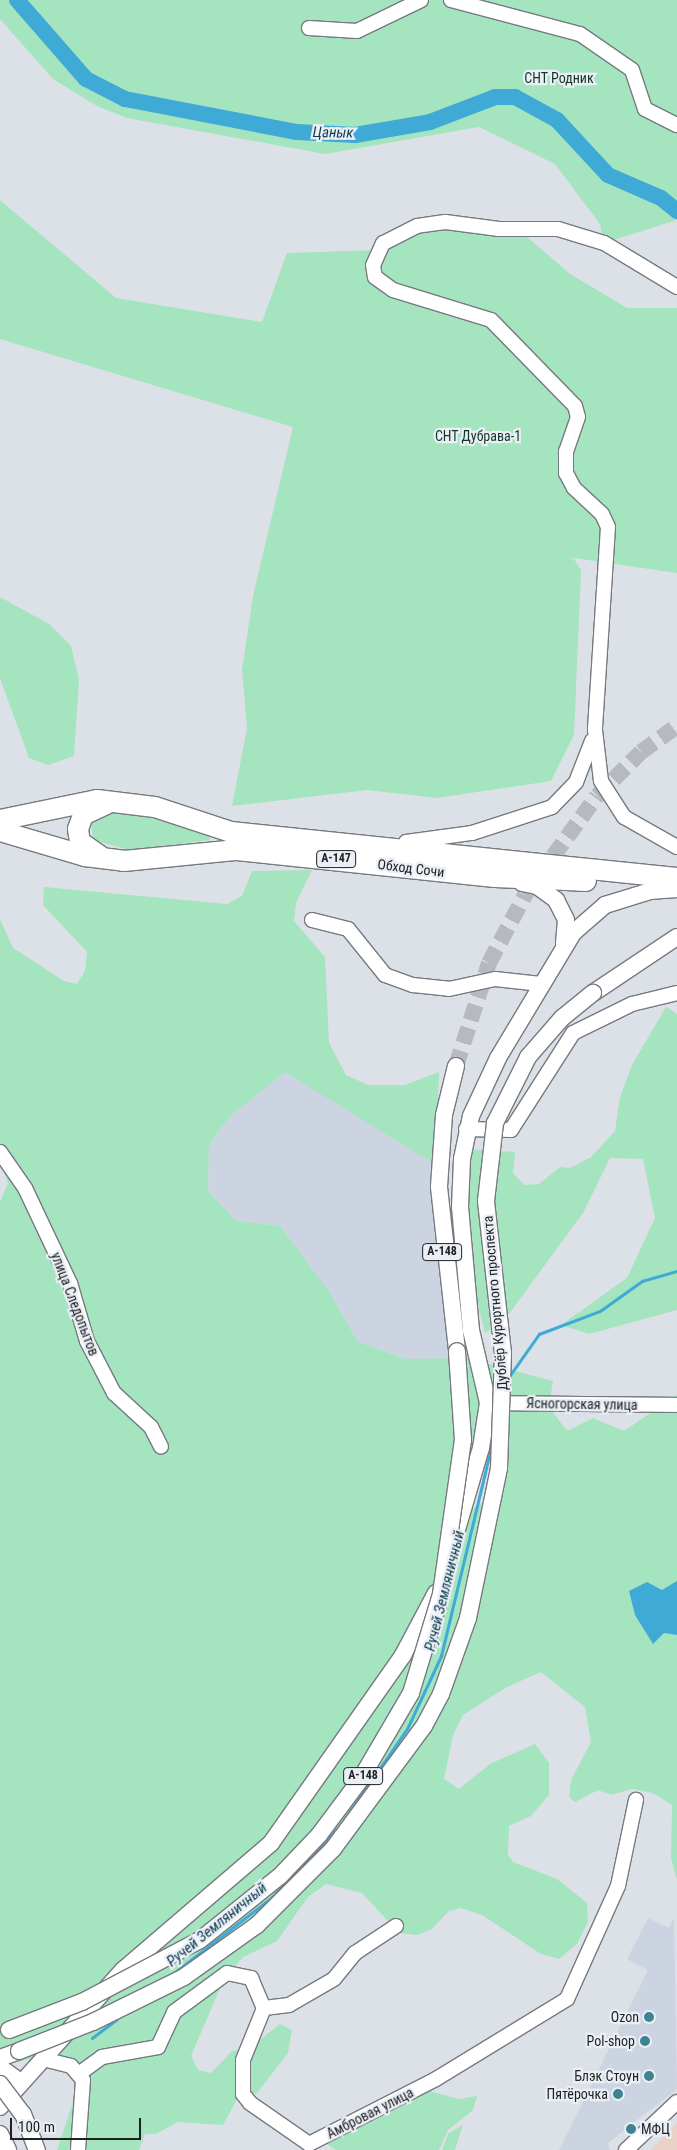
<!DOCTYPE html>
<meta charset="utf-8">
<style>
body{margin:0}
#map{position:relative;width:677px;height:2150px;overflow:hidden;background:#dce1e8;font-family:"Roboto Condensed",sans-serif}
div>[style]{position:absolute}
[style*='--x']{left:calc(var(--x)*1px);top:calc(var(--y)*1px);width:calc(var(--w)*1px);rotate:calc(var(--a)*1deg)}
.built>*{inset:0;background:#ccd4e2}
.education>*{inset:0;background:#e9d1c8}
.green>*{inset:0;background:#a4e4be}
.water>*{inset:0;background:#40aad6}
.stream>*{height:2.5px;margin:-1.25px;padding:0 1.25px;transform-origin:1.25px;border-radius:1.25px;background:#40aad6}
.river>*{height:16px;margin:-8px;padding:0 8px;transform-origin:8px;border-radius:8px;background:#40aad6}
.major-tunnel>*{height:16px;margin-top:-8px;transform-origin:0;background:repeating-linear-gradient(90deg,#b6bac0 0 16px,transparent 0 24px)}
.roads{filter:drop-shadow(1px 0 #767980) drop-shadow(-1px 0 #767980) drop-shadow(0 1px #767980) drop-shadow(0 -1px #767980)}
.minor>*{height:14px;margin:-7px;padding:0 7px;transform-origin:7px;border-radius:7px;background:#fff}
.major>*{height:16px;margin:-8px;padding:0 8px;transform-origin:8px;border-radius:8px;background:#fff}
.highway>*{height:20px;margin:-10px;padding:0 10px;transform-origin:10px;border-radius:10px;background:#fff}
.bridges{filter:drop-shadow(1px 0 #767980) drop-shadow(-1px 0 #767980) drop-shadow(0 1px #767980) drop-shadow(0 -1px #767980)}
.major-bridge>*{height:16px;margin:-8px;padding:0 8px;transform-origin:8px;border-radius:8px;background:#fff}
.dots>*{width:14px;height:14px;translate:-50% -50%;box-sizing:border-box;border:2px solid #eaeef5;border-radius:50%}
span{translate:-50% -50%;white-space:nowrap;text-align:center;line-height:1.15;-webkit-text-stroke:4.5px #eaeef5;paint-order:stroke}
.shield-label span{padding:1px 4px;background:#eaeef5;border:1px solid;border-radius:4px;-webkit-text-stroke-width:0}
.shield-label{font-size:12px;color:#1e2022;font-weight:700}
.park-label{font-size:14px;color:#103824}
.street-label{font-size:14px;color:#1e2022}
.poi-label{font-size:14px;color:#1e2022}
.right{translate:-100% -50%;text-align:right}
.left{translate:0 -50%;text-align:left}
.water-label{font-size:15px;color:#0e3c4f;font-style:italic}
.scale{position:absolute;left:10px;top:2118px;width:131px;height:22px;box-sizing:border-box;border:2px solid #1e2022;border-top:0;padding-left:6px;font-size:15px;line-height:18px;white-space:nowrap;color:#1e2022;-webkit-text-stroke:4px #eaeef5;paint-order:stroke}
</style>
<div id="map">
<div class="built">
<div style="clip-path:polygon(285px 1071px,436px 1165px,465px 1358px,406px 1359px,358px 1342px,328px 1290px,280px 1226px,236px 1221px,208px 1191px,209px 1145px,230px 1116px)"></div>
<div style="clip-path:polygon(674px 1917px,677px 2089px,608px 2143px,610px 2150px,559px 2150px,648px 1970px,627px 1959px,648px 1918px,669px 1928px)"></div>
</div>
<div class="education">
<div style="clip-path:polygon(677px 2123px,677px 2150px,651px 2150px,667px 2133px)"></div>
</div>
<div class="green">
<div style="clip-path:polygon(0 0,677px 0,677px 220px,604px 243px,600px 224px,555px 164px,479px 127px,325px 154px,127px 118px,97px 106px,53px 79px,0 19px)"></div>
<div style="clip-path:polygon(0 200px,116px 298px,262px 322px,287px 253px,378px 250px,417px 226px,519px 230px,570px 274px,627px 308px,677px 308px,677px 573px,567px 557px,574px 559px,581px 570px,574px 735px,551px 781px,437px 798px,367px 790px,232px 806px,247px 728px,242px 670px,253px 596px,293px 427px,0 339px)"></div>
<div style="clip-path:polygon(0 597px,49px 624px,71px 646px,79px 680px,74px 756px,48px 765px,29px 758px,0 678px)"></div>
<div style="clip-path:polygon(131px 811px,171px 821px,209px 835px,210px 840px,130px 850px,93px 840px,91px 822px,105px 813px)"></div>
<div style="clip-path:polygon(evenodd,312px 870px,296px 903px,294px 921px,325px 957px,329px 1043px,346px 1075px,368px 1085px,405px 1085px,439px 1072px,436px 1165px,285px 1072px,230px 1116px,209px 1145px,208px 1191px,236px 1221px,280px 1226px,328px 1290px,358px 1342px,406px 1359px,465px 1358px,553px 1381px,549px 1407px,567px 1431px,593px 1418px,624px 1431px,677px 1395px,677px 1880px,671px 1858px,672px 1805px,653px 1793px,632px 1789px,611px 1795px,598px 1790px,575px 1802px,569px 1797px,571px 1780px,591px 1742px,585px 1707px,541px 1672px,507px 1687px,463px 1715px,453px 1735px,444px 1779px,459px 1789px,490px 1764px,535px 1744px,549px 1763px,549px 1795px,531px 1816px,509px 1826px,508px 1855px,513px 1862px,557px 1879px,587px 1903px,588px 1922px,577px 1944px,559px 1959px,541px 1954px,482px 1915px,461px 1908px,449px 1911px,432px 1929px,417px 1935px,399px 1933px,362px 1893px,326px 1884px,308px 1897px,277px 1941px,243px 1957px,223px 1981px,191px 2056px,198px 2070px,211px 2073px,232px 2051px,252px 2046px,280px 2024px,292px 2030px,288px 2053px,257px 2093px,237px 2099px,223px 2125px,178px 2122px,156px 2134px,145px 2134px,139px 2150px,57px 2150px,77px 2090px,73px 2074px,28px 2059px,19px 2062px,0 2057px,0 1202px,8px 1183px,0 1162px,0 919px,13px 948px,64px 981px,77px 984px,85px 971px,87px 952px,43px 905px,44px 887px,227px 904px,242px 896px,252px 871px,312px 870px,489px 1446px,509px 1462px,501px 1493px,472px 1509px,464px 1506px,489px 1446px)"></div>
<div style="clip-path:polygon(666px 1007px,677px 1014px,677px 1310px,589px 1334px,561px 1325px,627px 1278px,655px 1218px,643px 1159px,610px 1158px,583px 1213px,506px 1318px,485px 1333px,461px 1236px,469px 1149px,515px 1152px,513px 1173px,524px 1185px,539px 1184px,560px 1167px,570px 1168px,591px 1157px,615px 1131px,620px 1097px,632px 1065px)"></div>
<div style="clip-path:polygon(425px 2090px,459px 2099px,477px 2096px,473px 2110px,448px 2130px,439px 2150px,336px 2150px,328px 2145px,332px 2137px)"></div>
<div style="clip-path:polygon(463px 2125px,455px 2150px,442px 2150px,448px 2134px)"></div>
</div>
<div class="water">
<div style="clip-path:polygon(677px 1581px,677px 1635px,664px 1633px,653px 1644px,635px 1615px,629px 1591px,647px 1582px,662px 1590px)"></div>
</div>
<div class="stream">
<div style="--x:508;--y:1378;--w:54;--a:-54.8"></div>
<div style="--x:539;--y:1334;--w:65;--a:-20.7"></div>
<div style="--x:600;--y:1311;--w:52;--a:-35.5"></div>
<div style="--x:642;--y:1281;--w:36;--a:-16"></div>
<div style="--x:170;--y:1976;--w:128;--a:-37.7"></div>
<div style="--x:271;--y:1898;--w:100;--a:-46.2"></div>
<div style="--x:340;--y:1826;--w:118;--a:-55.4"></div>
<div style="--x:407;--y:1729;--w:81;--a:-65"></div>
<div style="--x:441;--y:1656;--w:219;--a:-76.5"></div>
<div style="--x:92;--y:2038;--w:31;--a:-37"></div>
</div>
<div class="river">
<div style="--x:17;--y:0;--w:105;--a:48.9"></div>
<div style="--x:86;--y:79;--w:44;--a:27.1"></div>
<div style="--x:125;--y:99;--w:175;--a:10.9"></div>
<div style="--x:297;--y:132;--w:58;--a:3"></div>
<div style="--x:355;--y:135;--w:76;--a:-9.8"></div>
<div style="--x:430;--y:122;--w:70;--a:-21"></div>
<div style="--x:495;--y:97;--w:20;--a:0"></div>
<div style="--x:515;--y:97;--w:48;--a:28.7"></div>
<div style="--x:557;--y:120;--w:75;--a:47.2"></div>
<div style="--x:608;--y:175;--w:58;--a:23.5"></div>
<div style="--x:661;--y:198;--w:21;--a:39"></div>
</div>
<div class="major-tunnel">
<div style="--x:456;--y:1066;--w:108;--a:-72.2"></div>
<div style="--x:489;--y:963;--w:77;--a:-62.1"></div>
<div style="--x:525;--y:895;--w:122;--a:-54"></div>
<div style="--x:597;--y:796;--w:62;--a:-45"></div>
<div style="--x:641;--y:752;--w:44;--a:-35.8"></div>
</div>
<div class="roads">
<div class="minor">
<div style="--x:451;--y:0;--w:133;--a:14.8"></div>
<div style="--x:580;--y:34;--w:63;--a:34.7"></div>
<div style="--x:632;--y:70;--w:41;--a:71.6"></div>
<div style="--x:645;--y:109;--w:36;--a:27"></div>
<div style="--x:309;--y:28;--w:48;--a:3.6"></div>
<div style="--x:357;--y:31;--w:71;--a:-25.8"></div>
<div style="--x:677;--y:287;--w:85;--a:-148.9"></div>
<div style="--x:604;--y:243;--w:48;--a:-163.1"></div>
<div style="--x:558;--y:229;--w:59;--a:180"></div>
<div style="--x:499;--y:229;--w:54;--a:-172.6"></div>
<div style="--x:445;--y:222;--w:28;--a:172"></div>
<div style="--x:417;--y:226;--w:38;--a:153"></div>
<div style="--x:383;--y:243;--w:24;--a:114"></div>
<div style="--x:373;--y:265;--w:12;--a:81"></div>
<div style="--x:375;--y:277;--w:22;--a:36"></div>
<div style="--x:393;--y:290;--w:102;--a:17"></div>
<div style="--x:491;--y:320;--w:120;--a:45.7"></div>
<div style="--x:575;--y:406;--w:11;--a:75"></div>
<div style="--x:578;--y:417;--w:36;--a:109"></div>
<div style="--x:566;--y:451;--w:22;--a:90"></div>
<div style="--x:566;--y:473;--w:17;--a:62"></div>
<div style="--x:574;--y:488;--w:38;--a:43"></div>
<div style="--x:602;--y:514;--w:14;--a:65"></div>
<div style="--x:608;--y:527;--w:203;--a:93.7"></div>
<div style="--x:595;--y:730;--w:51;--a:83.3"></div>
<div style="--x:601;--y:781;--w:43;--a:57.4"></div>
<div style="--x:624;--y:817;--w:61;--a:29.5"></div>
<div style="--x:406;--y:842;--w:67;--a:-7.8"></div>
<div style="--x:472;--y:833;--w:84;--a:-18"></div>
<div style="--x:552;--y:807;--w:35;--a:-46"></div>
<div style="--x:576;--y:782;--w:44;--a:-68.7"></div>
<div style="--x:312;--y:920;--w:37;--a:14"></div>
<div style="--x:348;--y:929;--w:59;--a:51.2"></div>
<div style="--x:385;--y:975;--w:30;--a:20"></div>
<div style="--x:413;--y:985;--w:36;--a:6"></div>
<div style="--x:449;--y:989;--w:47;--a:-12.3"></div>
<div style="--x:495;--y:979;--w:46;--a:6.2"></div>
<div style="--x:466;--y:1129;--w:45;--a:1.3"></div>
<div style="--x:511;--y:1130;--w:115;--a:-57.4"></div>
<div style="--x:573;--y:1033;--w:66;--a:-26.2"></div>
<div style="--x:632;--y:1004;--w:46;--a:-13.7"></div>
<div style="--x:0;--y:1152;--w:44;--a:55.2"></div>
<div style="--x:25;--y:1188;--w:105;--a:64.7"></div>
<div style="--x:70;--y:1283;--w:60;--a:73.7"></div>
<div style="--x:87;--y:1341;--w:59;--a:62.6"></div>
<div style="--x:114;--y:1393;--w:50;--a:42.6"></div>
<div style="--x:151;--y:1427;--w:22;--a:63"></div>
<div style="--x:490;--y:1403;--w:187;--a:0.6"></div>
<div style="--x:396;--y:1926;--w:49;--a:146.6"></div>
<div style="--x:355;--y:1953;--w:33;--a:129"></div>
<div style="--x:334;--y:1979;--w:52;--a:150"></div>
<div style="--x:289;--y:2005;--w:25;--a:173"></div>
<div style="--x:264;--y:2008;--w:56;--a:112"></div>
<div style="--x:243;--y:2060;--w:34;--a:90"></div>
<div style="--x:243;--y:2094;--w:11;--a:52"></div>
<div style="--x:250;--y:2103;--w:72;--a:34.8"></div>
<div style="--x:309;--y:2144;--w:143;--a:-27.1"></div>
<div style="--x:436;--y:2079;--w:153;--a:-31.4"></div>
<div style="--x:567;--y:1999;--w:124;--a:-65.7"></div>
<div style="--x:618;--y:1886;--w:88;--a:-78.2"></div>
<div style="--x:43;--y:2059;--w:29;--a:14"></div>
<div style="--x:71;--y:2066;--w:18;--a:49"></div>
<div style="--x:83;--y:2080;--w:70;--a:94.1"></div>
<div style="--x:0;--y:2066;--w:27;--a:36"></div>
<div style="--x:80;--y:2073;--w:27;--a:-36"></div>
<div style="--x:102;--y:2057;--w:57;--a:-10.1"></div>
<div style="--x:158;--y:2047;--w:38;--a:-65"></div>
<div style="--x:174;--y:2012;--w:66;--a:-36.3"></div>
<div style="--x:227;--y:1973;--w:25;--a:12"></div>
<div style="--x:251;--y:1978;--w:33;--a:67"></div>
<div style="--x:626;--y:2150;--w:70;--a:-43.3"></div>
</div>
<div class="major">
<div style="--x:522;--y:883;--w:15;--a:11"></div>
<div style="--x:537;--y:886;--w:24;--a:36"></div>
<div style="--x:556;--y:900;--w:22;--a:63"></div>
<div style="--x:566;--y:920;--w:24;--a:95"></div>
<div style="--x:593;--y:993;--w:101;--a:-33.7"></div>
<div style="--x:456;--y:1066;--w:50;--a:103.8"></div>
<div style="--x:444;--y:1115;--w:72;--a:94"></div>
<div style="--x:439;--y:1187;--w:165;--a:83.7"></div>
<div style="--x:453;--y:1543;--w:99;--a:-73.6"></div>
<div style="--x:481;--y:1448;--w:46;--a:-81.2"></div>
<div style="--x:488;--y:1403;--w:75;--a:-103.1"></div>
<div style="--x:471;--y:1330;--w:123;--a:-95.1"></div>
<div style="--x:460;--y:1207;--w:48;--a:-87.6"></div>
<div style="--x:462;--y:1159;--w:44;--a:-78.2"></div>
<div style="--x:471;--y:1116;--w:64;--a:-65"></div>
<div style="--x:498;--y:1058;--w:146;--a:-59"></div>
<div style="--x:573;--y:933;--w:43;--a:-41.2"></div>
<div style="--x:605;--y:905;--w:47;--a:-17.3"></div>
<div style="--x:650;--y:891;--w:27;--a:-4"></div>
<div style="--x:0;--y:2058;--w:20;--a:-20"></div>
<div style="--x:0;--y:2107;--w:184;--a:-48.1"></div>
<div style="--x:123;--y:1970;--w:195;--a:-40.6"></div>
<div style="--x:271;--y:1843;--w:230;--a:-54.9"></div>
<div style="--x:403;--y:1655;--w:70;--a:-62"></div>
<div style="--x:0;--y:2134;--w:18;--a:63"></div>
</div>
<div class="highway">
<div style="--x:0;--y:820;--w:99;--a:-11.7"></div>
<div style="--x:97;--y:800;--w:58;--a:6.9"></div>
<div style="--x:155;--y:807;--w:80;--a:18.2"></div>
<div style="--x:231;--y:832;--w:448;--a:5.9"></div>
<div style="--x:0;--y:831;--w:89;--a:16.4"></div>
<div style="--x:85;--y:856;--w:39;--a:7"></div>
<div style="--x:124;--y:861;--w:114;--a:-5.6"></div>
<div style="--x:237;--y:850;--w:259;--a:6"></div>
<div style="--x:495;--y:877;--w:91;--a:2.5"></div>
<div style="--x:100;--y:856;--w:24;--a:-145"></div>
<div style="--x:80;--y:842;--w:13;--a:-99"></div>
<div style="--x:78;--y:829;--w:15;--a:-70"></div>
<div style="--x:83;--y:815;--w:26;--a:-25"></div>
</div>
</div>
<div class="bridges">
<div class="major-bridge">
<div style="--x:9;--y:2030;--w:78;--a:-21"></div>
<div style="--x:82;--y:2002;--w:133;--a:-27.7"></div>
<div style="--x:200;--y:1940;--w:102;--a:-38.7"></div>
<div style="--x:280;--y:1876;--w:57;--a:-46.4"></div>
<div style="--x:319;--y:1835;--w:69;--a:-53.3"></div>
<div style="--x:360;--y:1780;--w:101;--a:-59.6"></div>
<div style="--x:411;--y:1693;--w:103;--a:-73.1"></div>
<div style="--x:441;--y:1594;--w:156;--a:-81.9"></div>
<div style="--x:463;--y:1440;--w:89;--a:-93.9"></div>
<div style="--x:19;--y:2051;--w:79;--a:-21.4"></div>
<div style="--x:93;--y:2022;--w:102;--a:-26.3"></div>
<div style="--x:184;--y:1977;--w:90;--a:-35.5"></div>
<div style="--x:257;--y:1925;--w:107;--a:-45"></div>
<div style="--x:333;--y:1849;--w:153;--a:-53.5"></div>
<div style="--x:424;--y:1726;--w:36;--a:-62"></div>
<div style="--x:441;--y:1694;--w:81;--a:-70.4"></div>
<div style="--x:468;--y:1618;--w:153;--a:-78.3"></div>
<div style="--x:499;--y:1468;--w:115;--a:-88"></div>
<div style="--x:503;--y:1353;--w:153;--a:-96.4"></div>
<div style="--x:486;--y:1201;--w:79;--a:-83.4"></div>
<div style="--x:495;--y:1123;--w:74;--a:-63.4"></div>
<div style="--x:528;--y:1057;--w:52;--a:-48.9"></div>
<div style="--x:562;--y:1018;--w:40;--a:-39"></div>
<div style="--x:0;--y:2084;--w:38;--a:53"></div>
<div style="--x:23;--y:2114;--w:39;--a:69"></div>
</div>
</div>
<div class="dots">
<div style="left:649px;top:2017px;background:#3e8391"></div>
<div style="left:645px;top:2041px;background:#3e8391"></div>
<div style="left:649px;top:2076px;background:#3e8391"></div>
<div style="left:618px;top:2094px;background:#3e8391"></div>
<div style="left:631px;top:2129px;background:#3e8391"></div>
</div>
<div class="shield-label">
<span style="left:336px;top:859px">А-147</span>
<span style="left:442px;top:1252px">А-148</span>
<span style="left:363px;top:1776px">А-148</span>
</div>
<div class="park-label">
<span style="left:559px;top:78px">СНТ Родник</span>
<span style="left:478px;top:436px">СНТ Дубрава-1</span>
</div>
<div class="street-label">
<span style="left:411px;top:868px;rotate:7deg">Обход Сочи</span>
<span style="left:495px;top:1303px;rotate:-95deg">Дублёр Курортного проспекта</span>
<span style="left:75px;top:1304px;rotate:69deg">улица Следопытов</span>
<span style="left:582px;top:1404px;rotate:1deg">Ясногорская улица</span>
<span style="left:370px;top:2113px;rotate:-27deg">Амбровая улица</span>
</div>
<div class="poi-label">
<span class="right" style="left:639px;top:2017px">Ozon</span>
<span class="right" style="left:635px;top:2041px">Pol-shop</span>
<span class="right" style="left:639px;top:2076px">Блэк Стоун</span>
<span class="right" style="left:608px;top:2094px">Пятёрочка</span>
<span class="left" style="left:641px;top:2129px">МФЦ</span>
</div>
<div class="water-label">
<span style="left:333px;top:133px;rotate:1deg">Цанык</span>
<span style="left:445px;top:1591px;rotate:-76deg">Ручей Земляничный</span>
<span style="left:217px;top:1925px;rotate:-39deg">Ручей Земляничный</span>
</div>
<div class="scale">100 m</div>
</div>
